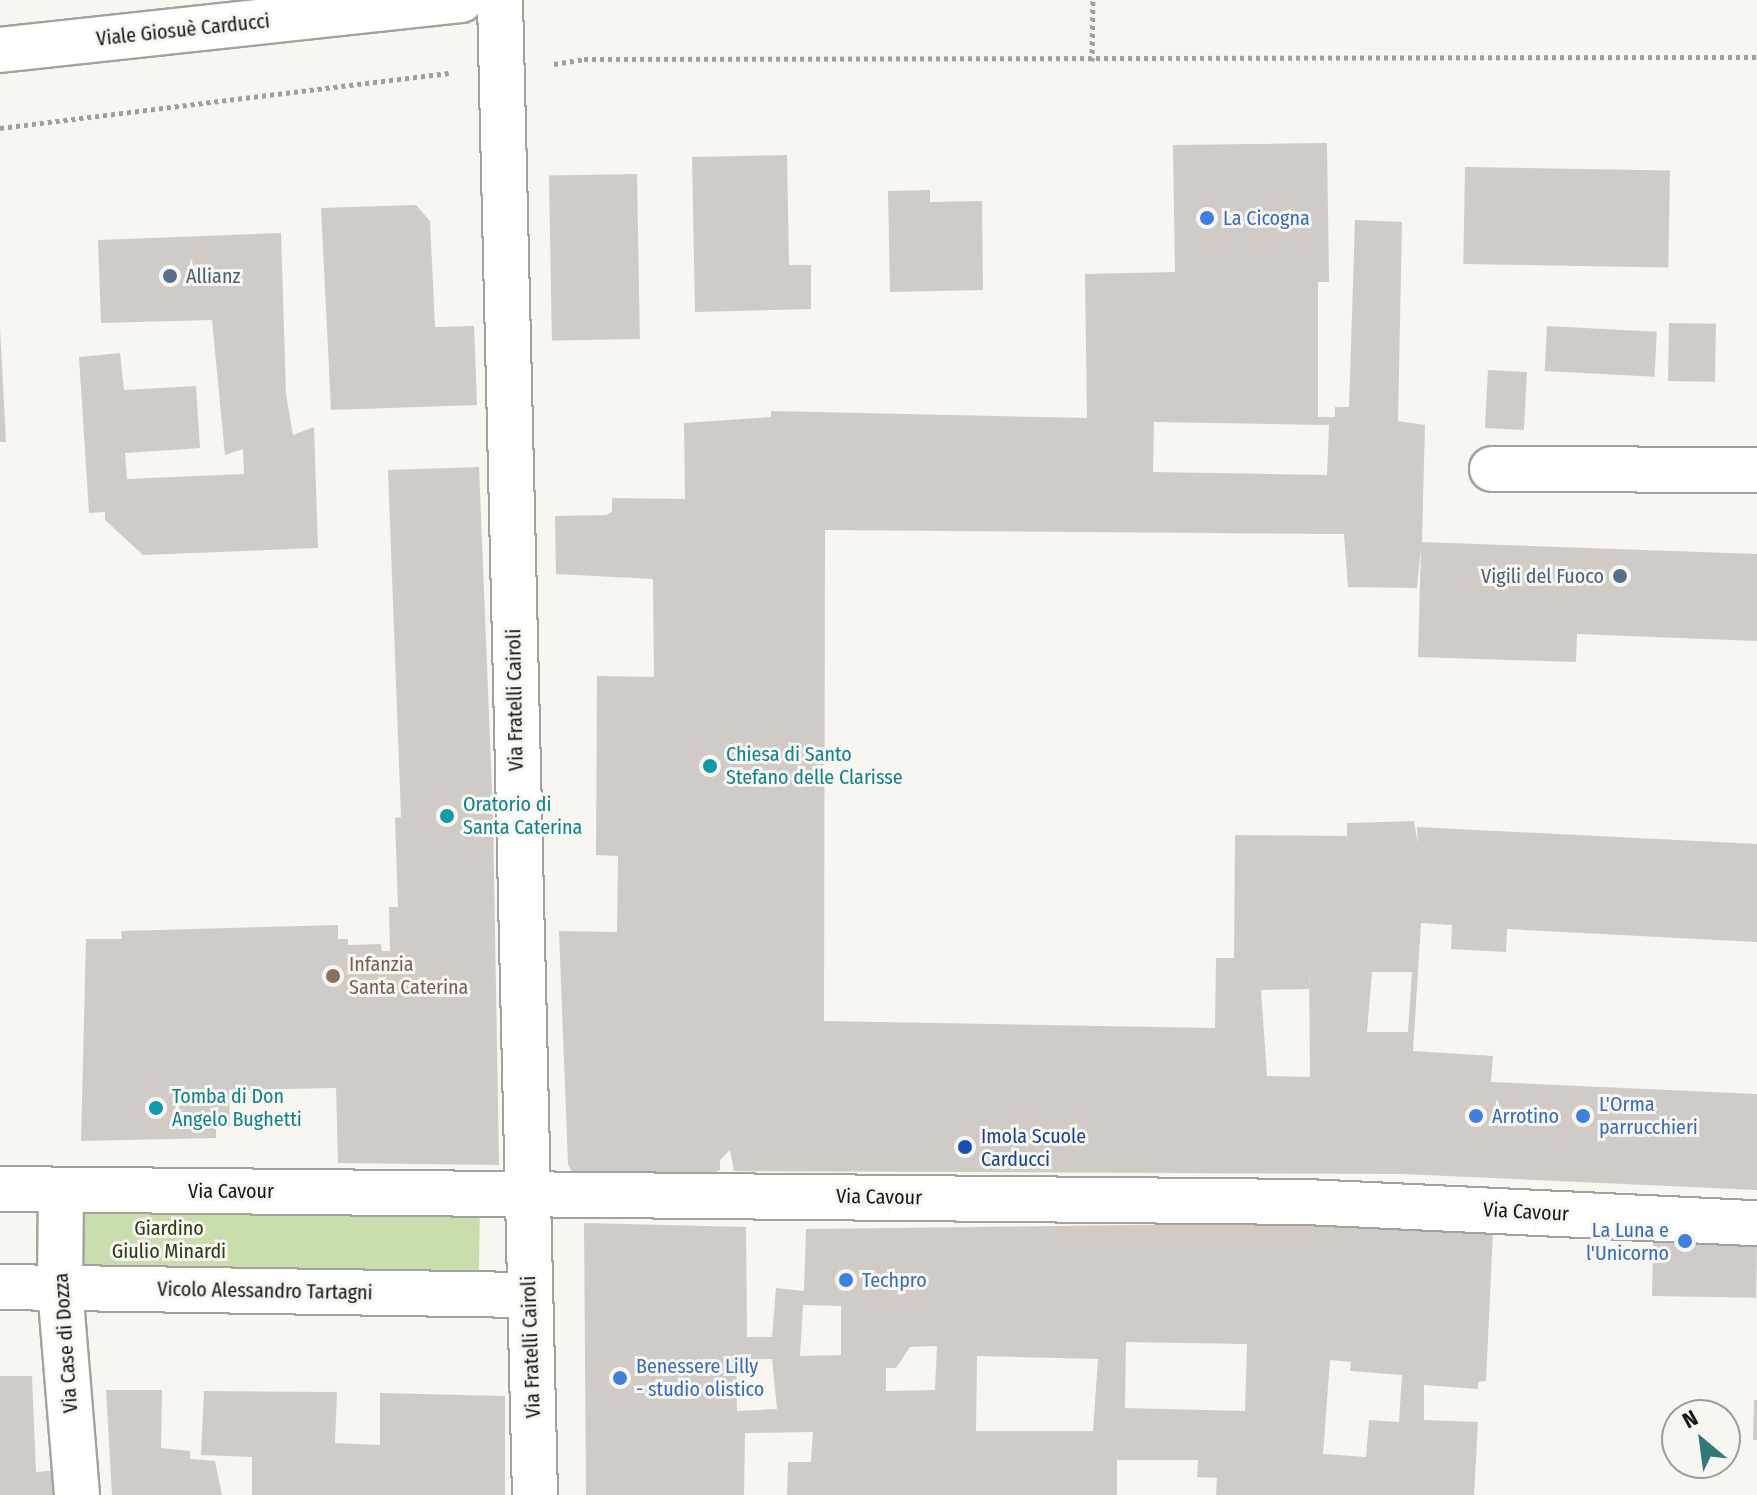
<!DOCTYPE html>
<meta charset="utf-8">
<style>
body{margin:0}
#map{position:relative;width:1757px;height:1495px;overflow:hidden;background:#f8f6f0;font-family:"Fira Sans Condensed",sans-serif}
div>[style]{position:absolute}
[style*='--x']{left:calc(var(--x)*1px);top:calc(var(--y)*1px);width:calc(var(--w)*1px);rotate:calc(var(--a)*1deg)}
.green>*{inset:0;background:#c9ddad;transform-origin:0 0}
.building>*{inset:0;background:#d0cbc7;transform-origin:0 0}
.path>*{height:5px;margin-top:-2.5px;transform-origin:0;background:repeating-linear-gradient(90deg,#a09f9a 0 4px,transparent 0 8px)}
.roads{filter:drop-shadow(2px 0 #a4a29d) drop-shadow(-2px 0 #a4a29d) drop-shadow(0 2px #a4a29d) drop-shadow(0 -2px #a4a29d)}
.minor>*{height:44px;margin:-22px;padding:0 22px;transform-origin:22px;border-radius:22px;background:#fff}
.dots>*{width:22px;height:22px;translate:-50% -50%;box-sizing:border-box;border:4px solid #f8f6f0;border-radius:50%}
span{translate:-50% -50%;white-space:nowrap;text-align:center;line-height:1.15;-webkit-text-stroke:6px #f8f6f0;paint-order:stroke}
.street-label{font-size:20px;color:#171614}
.shop-label{font-size:20px;color:#366cbe}
.left{translate:0 -50%;text-align:left}
.right{translate:-100% -50%;text-align:right}
.service-label{font-size:20px;color:#4e5e75}
.culture-label{font-size:20px;color:#0d838f}
.education-label{font-size:20px;color:#785e54}
.transit-label{font-size:20px;color:#164399}
.park-label{font-size:20px;color:#2b3910}
.north{position:absolute;left:1661px;top:1399px;width:80px;height:80px;box-sizing:border-box;background:#f8f6f0;border:2px solid #9e9c98;border-radius:50%;rotate:331deg;font-size:22px;font-weight:700;line-height:32px;text-align:center;color:#171614}
.north::after{content:'';display:block;margin:auto;width:28px;height:36px;background:#307979;clip-path:polygon(50% 0,100% 100%,50% 72%,0 100%)}
</style>
<div id="map">
<div class="green">
<div style="left:85px;top:1202px;width:395px;height:75px;rotate:1deg"></div>
</div>
<div class="building">
<div style="clip-path:polygon(evenodd,1327px 143px,1329px 282px,1318px 282px,1318px 417px,1335px 417px,1335px 407px,1349px 407px,1355px 220px,1402px 222px,1398px 421px,1425px 425px,1422px 542px,1757px 554px,1757px 641px,1577px 634px,1576px 662px,1418px 657px,1421px 546px,1417px 588px,1348px 587px,1344px 534px,825px 530px,824px 1021px,1215px 1028px,1216px 958px,1234px 958px,1235px 835px,1347px 836px,1347px 823px,1414px 821px,1418px 844px,1417px 827px,1757px 844px,1757px 942px,1507px 929px,1506px 952px,1451px 949px,1452px 925px,1421px 923px,1413px 1051px,1493px 1056px,1491px 1082px,1757px 1094px,1757px 1190px,1402px 1174px,734px 1171px,730px 1150px,720px 1160px,720px 1170px,709px 1175px,573px 1174px,568px 1164px,559px 931px,617px 932px,618px 856px,596px 855px,597px 676px,654px 677px,653px 579px,556px 574px,555px 516px,606px 515px,612px 512px,612px 498px,685px 499px,684px 423px,771px 417px,771px 411px,1087px 418px,1085px 274px,1175px 272px,1173px 145px,1327px 143px,1154px 422px,1329px 425px,1327px 475px,1153px 472px,1154px 422px,1327px 143px,1309px 957px,1310px 1077px,1267px 1076px,1261px 990px,1309px 989px,1309px 957px,1327px 143px,1372px 972px,1412px 972px,1408px 1032px,1367px 1032px,1372px 972px)"></div>
<div style="clip-path:polygon(787px 155px,789px 265px,811px 265px,811px 309px,695px 312px,692px 157px)"></div>
<div style="left:1465px;top:167px;width:205px;height:97px;rotate:1deg"></div>
<div style="left:637px;top:174px;width:165px;height:88px;rotate:89deg"></div>
<div style="clip-path:polygon(930px 190px,930px 202px,982px 201px,983px 290px,890px 292px,888px 191px)"></div>
<div style="clip-path:polygon(416px 205px,430px 221px,435px 327px,474px 326px,477px 405px,331px 410px,321px 208px)"></div>
<div style="clip-path:polygon(281px 233px,286px 394px,293px 435px,314px 427px,318px 548px,143px 555px,105px 520px,105px 512px,89px 513px,79px 357px,120px 353px,124px 390px,196px 386px,200px 448px,125px 453px,127px 479px,244px 474px,243px 449px,225px 455px,212px 320px,101px 323px,98px 240px)"></div>
<div style="left:1669px;top:323px;width:47px;height:58px;rotate:1deg"></div>
<div style="left:1547px;top:326px;width:110px;height:45px;rotate:3deg"></div>
<div style="clip-path:polygon(0 328px,6px 442px,0 442px)"></div>
<div style="left:1488px;top:370px;width:39px;height:58px;rotate:3deg"></div>
<div style="clip-path:polygon(479px 467px,493px 814px,499px 1165px,338px 1163px,336px 1088px,229px 1090px,230px 1126px,216px 1126px,216px 1138px,81px 1141px,86px 939px,122px 939px,121px 931px,338px 925px,338px 939px,348px 939px,348px 945px,381px 944px,382px 951px,390px 951px,389px 907px,398px 907px,395px 818px,401px 817px,388px 470px)"></div>
<div style="clip-path:polygon(evenodd,584px 1223px,746px 1227px,747px 1337px,772px 1337px,776px 1288px,804px 1291px,806px 1229px,1291px 1223px,1493px 1232px,1486px 1381px,1478px 1382px,1478px 1389px,1424px 1385px,1424px 1420px,1478px 1422px,1474px 1495px,1216px 1495px,1217px 1478px,1197px 1477px,1198px 1460px,1117px 1460px,1117px 1495px,787px 1495px,788px 1462px,811px 1462px,813px 1432px,745px 1433px,744px 1495px,586px 1495px,584px 1223px,803px 1305px,841px 1306px,841px 1355px,800px 1356px,803px 1305px,584px 1223px,1126px 1342px,1247px 1344px,1245px 1411px,1125px 1408px,1126px 1342px,584px 1223px,937px 1346px,935px 1390px,886px 1391px,886px 1368px,896px 1368px,910px 1347px,937px 1346px,584px 1223px,977px 1356px,1098px 1359px,1093px 1431px,976px 1431px,977px 1356px,584px 1223px,736px 1359px,772px 1359px,777px 1409px,737px 1411px,736px 1359px,584px 1223px,1330px 1360px,1351px 1362px,1350px 1371px,1402px 1375px,1399px 1422px,1369px 1420px,1366px 1457px,1323px 1454px,1330px 1360px)"></div>
<div style="left:1653px;top:1242px;width:104px;height:54px;rotate:1deg"></div>
<div style="clip-path:polygon(0 1376px,32px 1376px,36px 1472px,59px 1470px,60px 1495px,0 1495px)"></div>
<div style="clip-path:polygon(106px 1390px,162px 1390px,161px 1448px,190px 1451px,190px 1459px,215px 1461px,222px 1495px,112px 1495px)"></div>
<div style="clip-path:polygon(204px 1391px,337px 1392px,335px 1443px,380px 1445px,380px 1393px,505px 1396px,505px 1495px,252px 1495px,252px 1457px,201px 1455px)"></div>
<div style="clip-path:polygon(1754px 1400px,1757px 1400px,1757px 1440px,1753px 1440px)"></div>
</div>
<div class="path">
<div style="--x:1092;--y:61;--w:61;--a:-89.1"></div>
<div style="--x:554;--y:64;--w:30;--a:-9"></div>
<div style="--x:584;--y:59;--w:1173;--a:-0.1"></div>
<div style="--x:0;--y:128;--w:452;--a:-7"></div>
</div>
<div class="roads">
<div class="minor">
<div style="--x:500;--y:0;--w:1495;--a:88.66"></div>
<div style="--x:0;--y:50;--w:464;--a:-6.2"></div>
<div style="--x:1492;--y:469;--w:265;--a:0.2"></div>
<div style="--x:0;--y:1189;--w:1306;--a:0.57"></div>
<div style="--x:1306;--y:1202;--w:451;--a:2.7"></div>
<div style="--x:61;--y:1190;--w:98;--a:90.6"></div>
<div style="--x:60;--y:1288;--w:208;--a:85.3"></div>
<div style="--x:0;--y:1287;--w:529;--a:0.87"></div>
</div>
</div>
<div class="dots">
<div style="left:1207px;top:218px;background:#3f7fe0"></div>
<div style="left:170px;top:276px;background:#5c6f8a"></div>
<div style="left:1620px;top:576px;background:#5c6f8a"></div>
<div style="left:710px;top:766px;background:#0f9aa8"></div>
<div style="left:447px;top:816px;background:#0f9aa8"></div>
<div style="left:333px;top:976px;background:#8d6e63"></div>
<div style="left:156px;top:1108px;background:#0f9aa8"></div>
<div style="left:1476px;top:1116px;background:#3f7fe0"></div>
<div style="left:1583px;top:1116px;background:#3f7fe0"></div>
<div style="left:965px;top:1147px;background:#1a4fb4"></div>
<div style="left:1685px;top:1241px;background:#3f7fe0"></div>
<div style="left:846px;top:1280px;background:#3f7fe0"></div>
<div style="left:620px;top:1378px;background:#3f7fe0"></div>
</div>
<div class="street-label">
<span style="left:183px;top:30px;rotate:-6deg">Viale Giosuè Carducci</span>
<span style="left:515px;top:700px;rotate:-91deg">Via Fratelli Cairoli</span>
<span style="left:231px;top:1191px">Via Cavour</span>
<span style="left:879px;top:1197px;rotate:1deg">Via Cavour</span>
<span style="left:1526px;top:1212px;rotate:3deg">Via Cavour</span>
<span style="left:265px;top:1291px;rotate:1deg">Vicolo Alessandro Tartagni</span>
<span style="left:66px;top:1343px;rotate:-94deg">Via Case di Dozza</span>
<span style="left:531px;top:1347px;rotate:-92deg">Via Fratelli Cairoli</span>
</div>
<div class="shop-label">
<span class="left" style="left:1223px;top:218px">La Cicogna</span>
<span class="left" style="left:1599px;top:1116px">L'Orma<br>parrucchieri</span>
<span class="left" style="left:1492px;top:1116px">Arrotino</span>
<span class="right" style="left:1669px;top:1242px">La Luna e<br>l'Unicorno</span>
<span class="left" style="left:862px;top:1280px">Techpro</span>
<span class="left" style="left:636px;top:1378px">Benessere Lilly<br>- studio olistico</span>
</div>
<div class="service-label">
<span class="left" style="left:186px;top:276px">Allianz</span>
<span class="right" style="left:1604px;top:576px">Vigili del Fuoco</span>
</div>
<div class="culture-label">
<span class="left" style="left:726px;top:766px">Chiesa di Santo<br>Stefano delle Clarisse</span>
<span class="left" style="left:463px;top:816px">Oratorio di<br>Santa Caterina</span>
<span class="left" style="left:172px;top:1108px">Tomba di Don<br>Angelo Bughetti</span>
</div>
<div class="education-label">
<span class="left" style="left:349px;top:976px">Infanzia<br>Santa Caterina</span>
</div>
<div class="transit-label">
<span class="left" style="left:981px;top:1148px">Imola Scuole<br>Carducci</span>
</div>
<div class="park-label">
<span style="left:169px;top:1240px">Giardino<br>Giulio Minardi</span>
</div>
<div class="north">N</div>
</div>
